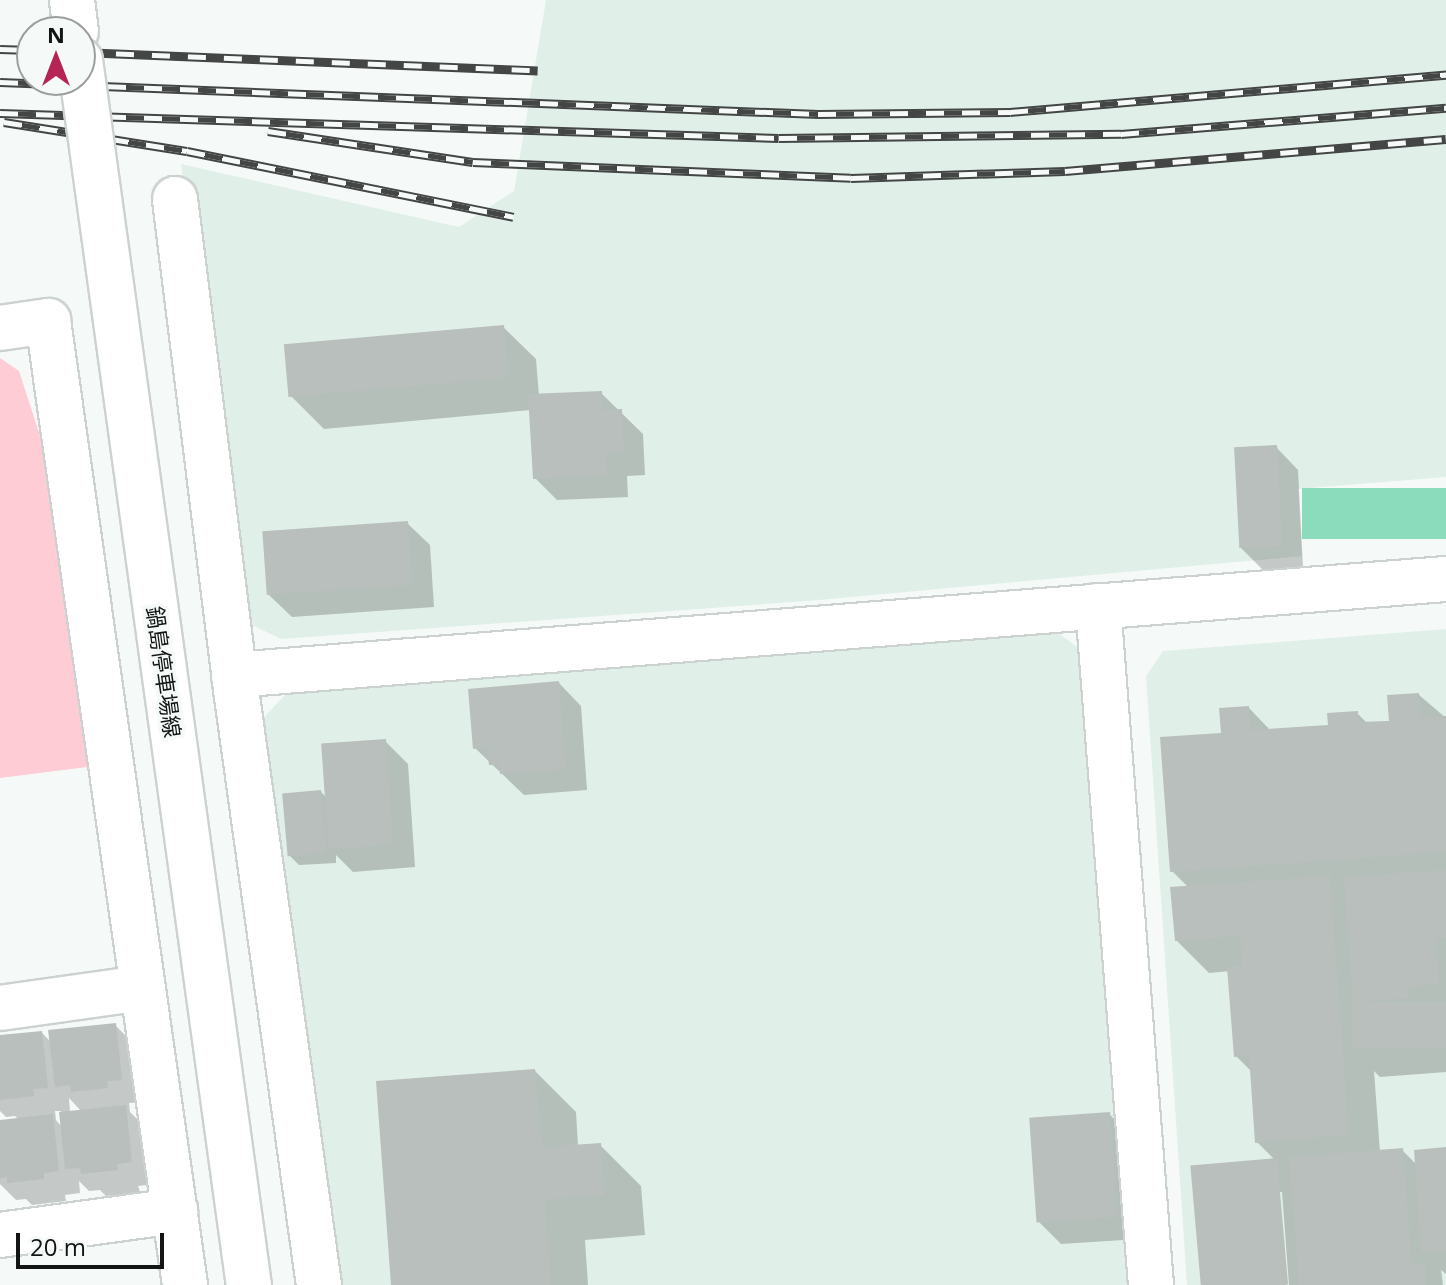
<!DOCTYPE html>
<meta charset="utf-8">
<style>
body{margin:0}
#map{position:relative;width:1446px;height:1285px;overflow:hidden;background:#f5faf8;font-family:"Open Sans","Noto Sans JP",sans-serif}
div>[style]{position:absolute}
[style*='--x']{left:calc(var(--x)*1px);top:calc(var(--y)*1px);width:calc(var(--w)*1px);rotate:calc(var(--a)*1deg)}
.built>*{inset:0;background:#e1efe9}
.green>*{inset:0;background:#feccd5}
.water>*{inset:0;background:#8adcbc;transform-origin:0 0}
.shadow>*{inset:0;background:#0003}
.building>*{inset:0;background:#b9bfbc;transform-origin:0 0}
.roads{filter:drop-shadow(2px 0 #ccd2cf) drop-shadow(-2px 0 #ccd2cf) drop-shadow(0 2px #ccd2cf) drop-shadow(0 -2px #ccd2cf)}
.street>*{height:44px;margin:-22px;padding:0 22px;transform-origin:22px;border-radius:22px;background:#fff}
.secondary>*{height:44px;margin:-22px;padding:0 22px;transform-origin:22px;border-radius:22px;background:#fff}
.rail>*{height:9px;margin-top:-4.5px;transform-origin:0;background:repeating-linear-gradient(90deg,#f5faf8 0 18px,#434645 0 36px);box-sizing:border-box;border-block:2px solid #434645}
.bridges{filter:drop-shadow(2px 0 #ccd2cf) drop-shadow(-2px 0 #ccd2cf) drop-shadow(0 2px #ccd2cf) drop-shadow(0 -2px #ccd2cf)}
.secondary-bridge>*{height:44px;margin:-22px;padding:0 22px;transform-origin:22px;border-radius:22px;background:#fff}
span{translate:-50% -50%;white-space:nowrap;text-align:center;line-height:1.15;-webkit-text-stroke:7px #f5faf8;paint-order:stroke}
.street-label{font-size:22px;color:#131515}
.north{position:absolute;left:16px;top:16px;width:80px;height:80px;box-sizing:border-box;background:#f5faf8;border:2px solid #9b9e9d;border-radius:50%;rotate:0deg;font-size:22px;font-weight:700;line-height:32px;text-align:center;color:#131515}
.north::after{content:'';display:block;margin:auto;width:28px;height:36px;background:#b42556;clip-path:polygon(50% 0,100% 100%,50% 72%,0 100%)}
.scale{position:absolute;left:16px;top:1233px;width:148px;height:36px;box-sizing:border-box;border:4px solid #131515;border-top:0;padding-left:10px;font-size:24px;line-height:28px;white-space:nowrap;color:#131515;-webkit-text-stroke:6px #f5faf8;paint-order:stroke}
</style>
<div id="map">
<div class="built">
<div style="clip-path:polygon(546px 0,1446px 0,1446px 477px,1298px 489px,1302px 556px,808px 601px,281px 639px,248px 623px,181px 164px,459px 227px,514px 191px)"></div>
<div style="clip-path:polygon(1446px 629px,1446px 1285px,1187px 1285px,1146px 676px,1163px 651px)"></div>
<div style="clip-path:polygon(1055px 631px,1086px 653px,1129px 1285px,342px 1285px,262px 719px,291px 689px)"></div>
</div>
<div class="green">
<div style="clip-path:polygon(0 358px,19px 371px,57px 488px,95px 766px,0 778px)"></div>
</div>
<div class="water">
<div style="left:1446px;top:488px;width:51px;height:144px;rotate:90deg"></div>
</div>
<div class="shadow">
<div style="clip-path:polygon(503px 327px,536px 359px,539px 396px,601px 393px,643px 434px,645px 475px,627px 476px,628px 497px,557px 500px,535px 478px,531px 410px,324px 429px,291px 396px)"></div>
<div style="clip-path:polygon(1276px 447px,1298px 470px,1303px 568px,1263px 570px,1240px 547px)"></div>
<div style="clip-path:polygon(407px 523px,430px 545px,434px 607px,292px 617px,269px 595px)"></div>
<div style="clip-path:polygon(559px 683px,581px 706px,587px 790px,524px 795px,475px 748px)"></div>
<div style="clip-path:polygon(1419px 695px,1446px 718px,1446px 1072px,1380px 1077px,1374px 1071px,1380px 1152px,1402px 1150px,1417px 1165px,1446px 1149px,1446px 1274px,1441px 1270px,1443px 1285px,1289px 1285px,1282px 1192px,1278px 1192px,1285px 1285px,1201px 1285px,1275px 1160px,1257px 1142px,1252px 1072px,1236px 1056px,1230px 971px,1209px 973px,1176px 940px,1189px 888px,1172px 871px,1223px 735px,1249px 708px,1271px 731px,1330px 726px,1357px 713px,1368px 724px,1391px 722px)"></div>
<div style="clip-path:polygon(385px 741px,408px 764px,415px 867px,353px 872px,336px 855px,336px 863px,299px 865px,288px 854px,321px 792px,327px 798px)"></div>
<div style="clip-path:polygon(evenodd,115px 1025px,137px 1047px,144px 1102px,129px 1103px,130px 1112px,148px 1130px,154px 1184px,138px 1186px,140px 1192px,106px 1196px,100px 1190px,89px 1191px,79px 1181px,80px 1193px,65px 1195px,66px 1201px,32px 1205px,26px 1199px,16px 1200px,0 1184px,0 1122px,19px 1120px,15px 1116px,6px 1117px,0 1111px,0 1037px,42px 1033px,52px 1043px,115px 1025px,69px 1098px,82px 1112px,70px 1113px,69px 1098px,115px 1025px,55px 1111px,61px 1111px,62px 1127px,56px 1120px,55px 1111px)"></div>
<div style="clip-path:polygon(535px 1071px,576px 1112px,578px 1146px,600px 1145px,641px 1186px,645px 1235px,585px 1240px,588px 1285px,393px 1285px)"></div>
<div style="clip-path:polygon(1109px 1114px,1132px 1136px,1139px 1239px,1061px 1244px,1039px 1222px)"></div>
</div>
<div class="building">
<div style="left:504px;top:325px;width:53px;height:221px;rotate:85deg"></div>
<div style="clip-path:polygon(602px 391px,603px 410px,622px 409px,624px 453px,605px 454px,607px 475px,533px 479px,528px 394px)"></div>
<div style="left:1277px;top:445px;width:101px;height:43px;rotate:87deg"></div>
<div style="left:408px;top:521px;width:64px;height:146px;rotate:86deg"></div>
<div style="clip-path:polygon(559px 681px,566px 769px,500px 774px,499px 765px,489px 765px,487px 747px,473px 749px,468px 689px)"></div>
<div style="clip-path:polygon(1419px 693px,1421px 718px,1446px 716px,1446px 852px,1170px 872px,1160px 737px,1221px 733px,1219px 708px,1249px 706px,1251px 730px,1328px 725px,1327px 713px,1358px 711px,1358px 722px,1389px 721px,1387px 695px)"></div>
<div style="left:386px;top:739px;width:106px;height:65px;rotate:86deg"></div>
<div style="left:321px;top:790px;width:63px;height:39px;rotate:85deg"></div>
<div style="clip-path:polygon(1446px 870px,1446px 938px,1435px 938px,1439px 984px,1408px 987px,1409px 998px,1353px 1002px,1344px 877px)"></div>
<div style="clip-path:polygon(1330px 876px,1349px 1135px,1255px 1143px,1249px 1055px,1234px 1057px,1227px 967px,1242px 965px,1240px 936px,1175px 941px,1170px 887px)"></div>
<div style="left:1446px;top:1002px;width:46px;height:94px;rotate:90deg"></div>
<div style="clip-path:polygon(116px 1023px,122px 1080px,107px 1081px,108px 1088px,71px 1092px,70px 1085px,55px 1087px,48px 1030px)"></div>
<div style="clip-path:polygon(42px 1031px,48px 1088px,33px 1089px,34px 1096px,0 1100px,0 1035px)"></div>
<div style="clip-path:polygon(535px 1069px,542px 1147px,601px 1143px,605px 1195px,545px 1200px,551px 1285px,391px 1285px,376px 1081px)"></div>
<div style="clip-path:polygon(126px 1105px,132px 1162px,117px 1164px,118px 1170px,81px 1174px,80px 1168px,65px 1169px,59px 1112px)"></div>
<div style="left:1110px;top:1112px;width:105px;height:81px;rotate:86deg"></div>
<div style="clip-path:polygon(53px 1114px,59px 1171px,44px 1173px,44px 1179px,7px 1183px,7px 1177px,0 1178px,0 1120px)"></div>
<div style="clip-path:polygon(1446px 1147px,1446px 1251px,1421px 1253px,1414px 1150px)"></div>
<div style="clip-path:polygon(1403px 1148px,1412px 1265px,1425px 1264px,1426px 1285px,1299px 1285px,1289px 1157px)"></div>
<div style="left:1277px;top:1158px;width:127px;height:87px;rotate:85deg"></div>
</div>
<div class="roads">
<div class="street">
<div style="--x:175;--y:199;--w:480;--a:82.9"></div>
<div style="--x:234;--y:675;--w:616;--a:82.07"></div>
<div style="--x:0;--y:328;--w:49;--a:-8.3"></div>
<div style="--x:48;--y:321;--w:974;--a:81.91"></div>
<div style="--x:1098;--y:606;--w:681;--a:85.54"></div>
<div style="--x:234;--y:675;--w:1216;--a:-4.53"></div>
<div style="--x:0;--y:1008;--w:144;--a:-8"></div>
<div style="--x:0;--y:1235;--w:177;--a:-7.8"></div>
</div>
<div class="secondary">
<div style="--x:72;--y:0;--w:32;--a:83"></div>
</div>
</div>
<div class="rail">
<div style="--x:0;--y:49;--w:32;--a:2"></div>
<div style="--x:80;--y:52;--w:458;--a:2.3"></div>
<div style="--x:0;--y:82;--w:819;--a:2.24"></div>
<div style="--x:818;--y:114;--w:192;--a:-0.6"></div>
<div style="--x:1010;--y:112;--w:438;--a:-4.9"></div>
<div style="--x:0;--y:113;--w:779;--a:1.84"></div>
<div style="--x:779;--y:138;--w:342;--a:-0.7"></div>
<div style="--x:1121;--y:134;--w:326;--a:-4.6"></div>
<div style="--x:4;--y:122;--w:185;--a:9"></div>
<div style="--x:187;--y:151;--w:333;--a:11.4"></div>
<div style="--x:268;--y:131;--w:207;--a:8.6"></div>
<div style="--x:473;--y:162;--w:378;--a:2.4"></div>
<div style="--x:851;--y:178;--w:214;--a:-1.9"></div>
<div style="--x:1065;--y:171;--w:382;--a:-4.8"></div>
</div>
<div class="bridges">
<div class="secondary-bridge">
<div style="--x:80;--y:60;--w:1237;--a:82.15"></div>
</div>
</div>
<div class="street-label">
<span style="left:164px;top:672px;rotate:82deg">鍋島停車場線</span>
</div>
<div class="north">N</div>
<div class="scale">20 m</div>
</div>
